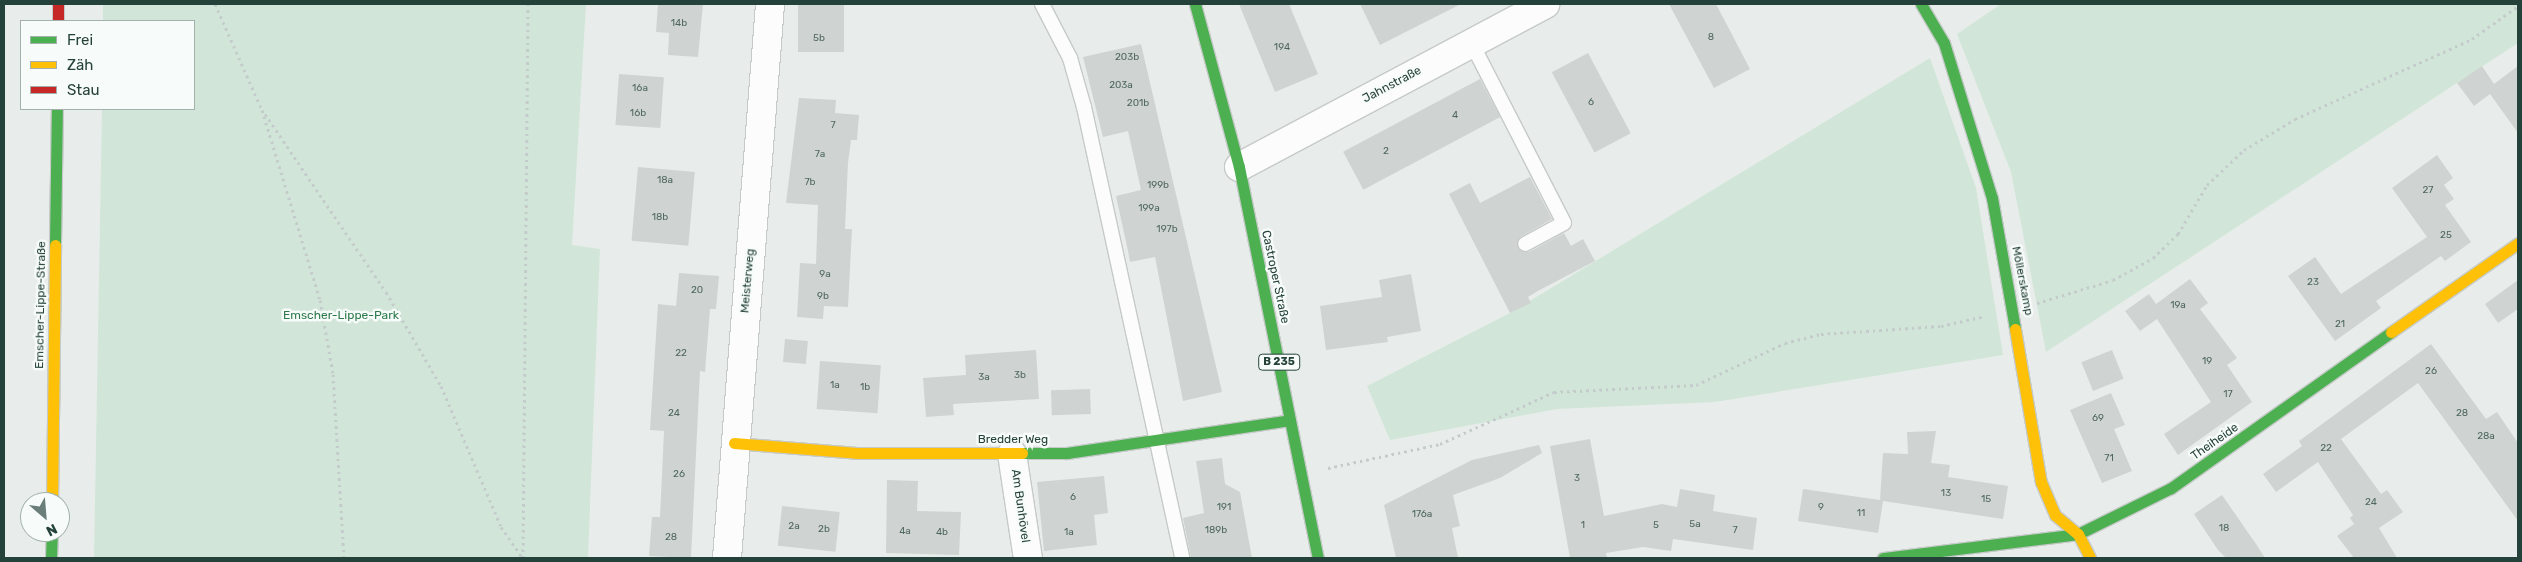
<!DOCTYPE html>
<meta charset="utf-8">
<style>
body{margin:0}
#map{position:relative;width:2522px;height:562px;overflow:hidden;background:#e8edeb;font-family:Rubik,sans-serif}
div>[style]{position:absolute}
[style*='--x']{left:calc(var(--x)*1px);top:calc(var(--y)*1px);width:calc(var(--w)*1px);rotate:calc(var(--a)*1deg)}
.green>*{inset:0;background:#d1e6d8}
.building>*{inset:0;background:#cfd4d2;transform-origin:0 0}
.path>*{height:3px;margin-top:-1.5px;transform-origin:0;background:repeating-linear-gradient(90deg,#c3ccca 0 2.5px,transparent 0 6.5px)}
.roads{filter:drop-shadow(1px 0 #c5cac8) drop-shadow(-1px 0 #c5cac8) drop-shadow(0 1px #c5cac8) drop-shadow(0 -1px #c5cac8)}
.lane>*{height:14px;margin:-7px;padding:0 7px;transform-origin:7px;border-radius:7px;background:#fcfcfc}
.street>*{height:28px;margin:-14px;padding:0 14px;transform-origin:14px;border-radius:14px;background:#fcfcfc}
.fast>*{height:11px;margin:-5.5px;padding:0 5.5px;transform-origin:5.5px;border-radius:5.5px;background:#4caf50}
.slow>*{height:11px;margin:-5.5px;padding:0 5.5px;transform-origin:5.5px;border-radius:5.5px;background:#ffc107}
.jam>*{height:11px;margin:-5.5px;padding:0 5.5px;transform-origin:5.5px;border-radius:5.5px;background:#c62828}
span{translate:-50% -50%;white-space:nowrap;text-align:center;line-height:1.15;-webkit-text-stroke:5px #f7fbf9;paint-order:stroke}
.number-label{font-size:10px;color:#506761}
.number-label span{-webkit-text-stroke-width:0}
.shield-label span{padding:1px 4px;background:#f7fbf9;border:1px solid;border-radius:4px;-webkit-text-stroke-width:0}
.shield-label{font-size:11px;color:#24423a;font-weight:700}
.street-label{font-size:12px;color:#24423a}
.park-label{font-size:12px;color:#2d7a4b}
.frame{position:absolute;inset:0;border:5px solid #24423a;pointer-events:none}
.legend{position:absolute;left:20px;top:20px;width:175px;height:90px;box-sizing:border-box;background:#f7fbf9;border:1px solid #a3b1ad;margin:0;padding:6px 9px;list-style:none;font-size:15px;color:#24423a}
.legend li{display:flex;align-items:center;gap:10px;height:25px}
.legend b{width:25px;border:1px solid #a3b1ad}
.north{position:absolute;left:20px;top:492px;width:50px;height:50px;box-sizing:border-box;background:#f7fbf9;border:1px solid #a3b1ad;border-radius:50%;rotate:153deg;font-size:14px;font-weight:700;line-height:20px;text-align:center;color:#24423a}
.north::after{content:'';display:block;margin:auto;width:18px;height:22px;background:#697e78;clip-path:polygon(50% 0,100% 100%,50% 72%,0 100%)}
</style>
<div id="map">
<div class="green">
<div style="clip-path:polygon(103px 4px,586px 4px,572px 245px,600px 249px,588px 558px,94px 558px,102px 109px,194px 109px,194px 21px,103px 21px)"></div>
<div style="clip-path:polygon(2001px 4px,2518px 4px,2518px 43px,2046px 352px,2011px 172px,1957px 34px)"></div>
<div style="clip-path:polygon(1930px 58px,1976px 188px,2003px 355px,1715px 402px,1557px 409px,1390px 440px,1367px 386px,1510px 313px)"></div>
</div>
<div class="building">
<div style="clip-path:polygon(658px 4px,703px 4px,698px 57px,668px 55px,669px 33px,656px 32px)"></div>
<div style="left:798px;top:4px;width:46px;height:48px"></div>
<div style="clip-path:polygon(1239px 4px,1289px 4px,1318px 74px,1275px 92px)"></div>
<div style="clip-path:polygon(1360px 4px,1461px 4px,1380px 45px)"></div>
<div style="clip-path:polygon(1669px 4px,1716px 4px,1750px 69px,1714px 88px)"></div>
<div style="clip-path:polygon(1141px 44px,1222px 392px,1183px 401px,1155px 257px,1130px 262px,1128px 251px,1116px 196px,1141px 190px,1128px 131px,1103px 137px,1083px 57px)"></div>
<div style="left:1588px;top:53px;width:91px;height:41px;rotate:62deg"></div>
<div style="clip-path:polygon(2482px 66px,2494px 84px,2518px 66px,2518px 133px,2490px 94px,2474px 106px,2457px 83px)"></div>
<div style="left:619px;top:74px;width:45px;height:51px;rotate:4deg"></div>
<div style="left:1480px;top:79px;width:43px;height:155px;rotate:62deg"></div>
<div style="clip-path:polygon(799px 98px,836px 100px,835px 113px,859px 115px,857px 140px,851px 140px,848px 163px,845px 229px,852px 229px,848px 307px,824px 306px,823px 319px,797px 317px,800px 263px,816px 264px,818px 205px,786px 203px)"></div>
<div style="clip-path:polygon(2437px 155px,2453px 178px,2444px 185px,2454px 199px,2445px 205px,2471px 242px,2445px 261px,2441px 256px,2376px 301px,2381px 308px,2335px 341px,2288px 276px,2315px 257px,2341px 294px,2427px 237px,2392px 188px)"></div>
<div style="left:638px;top:167px;width:57px;height:74px;rotate:5deg"></div>
<div style="clip-path:polygon(1530px 177px,1552px 219px,1520px 237px,1518px 249px,1529px 252px,1564px 233px,1571px 246px,1583px 239px,1595px 261px,1536px 292px,1528px 297px,1531px 303px,1510px 313px,1449px 194px,1470px 183px,1480px 203px)"></div>
<div style="clip-path:polygon(679px 273px,719px 276px,716px 309px,710px 309px,705px 372px,700px 371px,691px 558px,649px 556px,652px 517px,660px 517px,664px 431px,650px 430px,658px 304px,676px 306px)"></div>
<div style="clip-path:polygon(1411px 274px,1421px 331px,1387px 337px,1388px 342px,1326px 350px,1320px 306px,1382px 297px,1379px 280px)"></div>
<div style="clip-path:polygon(2190px 279px,2208px 303px,2200px 309px,2237px 358px,2227px 365px,2252px 402px,2178px 455px,2164px 434px,2211px 402px,2157px 319px,2140px 331px,2125px 311px,2149px 294px,2156px 304px)"></div>
<div style="clip-path:polygon(2518px 280px,2518px 309px,2498px 323px,2485px 304px)"></div>
<div style="left:785px;top:339px;width:23px;height:23px;rotate:5deg"></div>
<div style="clip-path:polygon(2431px 344px,2486px 419px,2497px 412px,2518px 443px,2518px 521px,2418px 383px,2341px 439px,2381px 494px,2387px 490px,2403px 512px,2379px 528px,2397px 558px,2354px 558px,2337px 536px,2354px 524px,2350px 518px,2353px 515px,2318px 462px,2276px 492px,2263px 474px,2302px 446px,2299px 441px)"></div>
<div style="clip-path:polygon(1036px 350px,1039px 399px,953px 404px,954px 415px,926px 417px,923px 378px,966px 375px,965px 355px)"></div>
<div style="left:2112px;top:350px;width:31px;height:33px;rotate:68deg"></div>
<div style="left:820px;top:361px;width:61px;height:48px;rotate:4deg"></div>
<div style="left:1090px;top:389px;width:25px;height:39px;rotate:88deg"></div>
<div style="clip-path:polygon(2111px 393px,2125px 425px,2114px 429px,2132px 471px,2102px 483px,2070px 410px)"></div>
<div style="clip-path:polygon(1936px 431px,1931px 463px,1950px 465px,1948px 477px,2008px 486px,2003px 519px,1883px 501px,1878px 533px,1798px 521px,1803px 489px,1880px 500px,1883px 453px,1908px 454px,1907px 432px)"></div>
<div style="clip-path:polygon(1590px 439px,1604px 516px,1662px 504px,1677px 507px,1680px 489px,1715px 495px,1713px 511px,1757px 518px,1753px 550px,1673px 539px,1671px 551px,1643px 547px,1606px 553px,1607px 558px,1570px 558px,1550px 446px)"></div>
<div style="clip-path:polygon(1539px 445px,1542px 453px,1500px 478px,1453px 495px,1460px 526px,1452px 528px,1458px 558px,1396px 558px,1384px 505px,1472px 460px)"></div>
<div style="clip-path:polygon(1222px 458px,1225px 484px,1240px 492px,1252px 558px,1191px 558px,1183px 518px,1204px 513px,1196px 461px)"></div>
<div style="clip-path:polygon(1104px 476px,1108px 513px,1094px 515px,1097px 545px,1044px 551px,1037px 482px)"></div>
<div style="clip-path:polygon(887px 480px,918px 481px,917px 511px,961px 512px,959px 555px,886px 553px)"></div>
<div style="clip-path:polygon(2222px 495px,2256px 544px,2265px 558px,2226px 558px,2218px 550px,2194px 514px)"></div>
<div style="left:782px;top:506px;width:58px;height:40px;rotate:6deg"></div>
</div>
<div class="path">
<div style="--x:215;--y:4;--w:116;--a:66.1"></div>
<div style="--x:262;--y:110;--w:199;--a:73"></div>
<div style="--x:320;--y:300;--w:75;--a:80"></div>
<div style="--x:333;--y:374;--w:184;--a:86.6"></div>
<div style="--x:265;--y:114;--w:215;--a:55.8"></div>
<div style="--x:386;--y:292;--w:109;--a:59.7"></div>
<div style="--x:441;--y:386;--w:153;--a:66.9"></div>
<div style="--x:501;--y:527;--w:37;--a:55"></div>
<div style="--x:2037;--y:303;--w:79;--a:-16.8"></div>
<div style="--x:2113;--y:280;--w:46;--a:-28.8"></div>
<div style="--x:2153;--y:258;--w:35;--a:-44"></div>
<div style="--x:2178;--y:234;--w:57;--a:-59.4"></div>
<div style="--x:2207;--y:185;--w:51;--a:-43.4"></div>
<div style="--x:2244;--y:150;--w:60;--a:-31.3"></div>
<div style="--x:2295;--y:119;--w:194;--a:-24.3"></div>
<div style="--x:2472;--y:39;--w:57;--a:-35.7"></div>
<div style="--x:1328;--y:468;--w:115;--a:-12.1"></div>
<div style="--x:1440;--y:444;--w:125;--a:-24.5"></div>
<div style="--x:1554;--y:392;--w:142;--a:-2.8"></div>
<div style="--x:1696;--y:385;--w:98;--a:-25.3"></div>
<div style="--x:1785;--y:343;--w:37;--a:-14"></div>
<div style="--x:1821;--y:334;--w:120;--a:-3.8"></div>
<div style="--x:1941;--y:326;--w:45;--a:-12.8"></div>
<div style="--x:523;--y:558;--w:554;--a:-89.48"></div>
</div>
<div class="roads">
<div class="lane">
<div style="--x:1042;--y:4;--w:61;--a:62.6"></div>
<div style="--x:1070;--y:58;--w:51;--a:74.1"></div>
<div style="--x:1084;--y:107;--w:462;--a:77.7"></div>
<div style="--x:1471;--y:42;--w:203;--a:62.8"></div>
<div style="--x:1564;--y:223;--w:44;--a:151.7"></div>
</div>
<div class="street">
<div style="--x:1239;--y:167;--w:347;--a:-28"></div>
<div style="--x:1012;--y:454;--w:105;--a:81.3"></div>
<div style="--x:727;--y:558;--w:556;--a:-85.56"></div>
</div>
<div class="fast">
<div style="--x:1195;--y:4;--w:169;--a:74.9"></div>
<div style="--x:1239;--y:167;--w:399;--a:78.6"></div>
<div style="--x:1921;--y:4;--w:45;--a:59.5"></div>
<div style="--x:1944;--y:43;--w:162;--a:72.8"></div>
<div style="--x:1992;--y:198;--w:133;--a:80"></div>
<div style="--x:55;--y:245;--w:136;--a:-89.2"></div>
<div style="--x:1022;--y:453;--w:45;--a:0"></div>
<div style="--x:1067;--y:453;--w:225;--a:-8.4"></div>
<div style="--x:51;--y:558;--w:26;--a:-88"></div>
<div style="--x:1883;--y:558;--w:196;--a:-7"></div>
<div style="--x:2078;--y:534;--w:104;--a:-26.3"></div>
<div style="--x:2171;--y:488;--w:270;--a:-35.3"></div>
</div>
<div class="slow">
<div style="--x:2015;--y:329;--w:155;--a:80.4"></div>
<div style="--x:2041;--y:482;--w:36;--a:67"></div>
<div style="--x:2055;--y:515;--w:30;--a:40"></div>
<div style="--x:2078;--y:534;--w:27;--a:63"></div>
<div style="--x:2391;--y:332;--w:155;--a:-35"></div>
<div style="--x:734;--y:443;--w:123;--a:4.6"></div>
<div style="--x:857;--y:453;--w:165;--a:0"></div>
<div style="--x:52;--y:502;--w:257;--a:-89.3"></div>
</div>
<div class="jam">
<div style="--x:58;--y:4;--w:17;--a:90"></div>
</div>
</div>
<div class="number-label">
<span style="left:679px;top:24px">14b</span>
<span style="left:1711px;top:38px">8</span>
<span style="left:819px;top:39px">5b</span>
<span style="left:1282px;top:48px">194</span>
<span style="left:1127px;top:58px">203b</span>
<span style="left:1121px;top:86px">203a</span>
<span style="left:640px;top:89px">16a</span>
<span style="left:1591px;top:103px">6</span>
<span style="left:1138px;top:104px">201b</span>
<span style="left:638px;top:114px">16b</span>
<span style="left:1455px;top:116px">4</span>
<span style="left:833px;top:126px">7</span>
<span style="left:1386px;top:152px">2</span>
<span style="left:820px;top:155px">7a</span>
<span style="left:665px;top:181px">18a</span>
<span style="left:810px;top:183px">7b</span>
<span style="left:1158px;top:186px">199b</span>
<span style="left:2428px;top:191px">27</span>
<span style="left:1149px;top:209px">199a</span>
<span style="left:660px;top:218px">18b</span>
<span style="left:1167px;top:230px">197b</span>
<span style="left:2446px;top:236px">25</span>
<span style="left:825px;top:275px">9a</span>
<span style="left:2313px;top:283px">23</span>
<span style="left:697px;top:291px">20</span>
<span style="left:823px;top:297px">9b</span>
<span style="left:2178px;top:306px">19a</span>
<span style="left:2340px;top:325px">21</span>
<span style="left:681px;top:354px">22</span>
<span style="left:2207px;top:362px">19</span>
<span style="left:2431px;top:372px">26</span>
<span style="left:1020px;top:376px">3b</span>
<span style="left:984px;top:378px">3a</span>
<span style="left:835px;top:386px">1a</span>
<span style="left:865px;top:388px">1b</span>
<span style="left:2228px;top:395px">17</span>
<span style="left:674px;top:414px">24</span>
<span style="left:2462px;top:414px">28</span>
<span style="left:2098px;top:419px">69</span>
<span style="left:2486px;top:437px">28a</span>
<span style="left:2326px;top:449px">22</span>
<span style="left:2109px;top:459px">71</span>
<span style="left:679px;top:475px">26</span>
<span style="left:1577px;top:479px">3</span>
<span style="left:1946px;top:494px">13</span>
<span style="left:1073px;top:498px">6</span>
<span style="left:1986px;top:500px">15</span>
<span style="left:2371px;top:503px">24</span>
<span style="left:1224px;top:508px">191</span>
<span style="left:1821px;top:508px">9</span>
<span style="left:1861px;top:514px">11</span>
<span style="left:1422px;top:515px">176a</span>
<span style="left:1695px;top:525px">5a</span>
<span style="left:1583px;top:526px">1</span>
<span style="left:1656px;top:526px">5</span>
<span style="left:794px;top:527px">2a</span>
<span style="left:2224px;top:529px">18</span>
<span style="left:824px;top:530px">2b</span>
<span style="left:1216px;top:531px">189b</span>
<span style="left:1735px;top:531px">7</span>
<span style="left:905px;top:532px">4a</span>
<span style="left:942px;top:533px">4b</span>
<span style="left:1069px;top:533px">1a</span>
<span style="left:671px;top:538px">28</span>
</div>
<div class="shield-label">
<span style="left:1279px;top:362px">B 235</span>
</div>
<div class="street-label">
<span style="left:1392px;top:85px;rotate:-28deg">Jahnstraße</span>
<span style="left:1275px;top:277px;rotate:78deg">Castroper Straße</span>
<span style="left:748px;top:281px;rotate:-85deg">Meisterweg</span>
<span style="left:2022px;top:281px;rotate:79deg">Möllerskamp</span>
<span style="left:41px;top:305px;rotate:-89deg">Emscher-Lippe-Straße</span>
<span style="left:1013px;top:440px">Bredder Weg</span>
<span style="left:2215px;top:442px;rotate:-35deg">Theiheide</span>
<span style="left:1020px;top:506px;rotate:82deg">Am Bunhövel</span>
</div>
<div class="park-label">
<span style="left:341px;top:316px">Emscher-Lippe-Park</span>
</div>
<div class="frame"></div>
<ul class="legend">
<li><b style="height:6px;background:#4caf50"></b>Frei</li>
<li><b style="height:6px;background:#ffc107"></b>Zäh</li>
<li><b style="height:6px;background:#c62828"></b>Stau</li>
</ul>
<div class="north">N</div>
</div>
